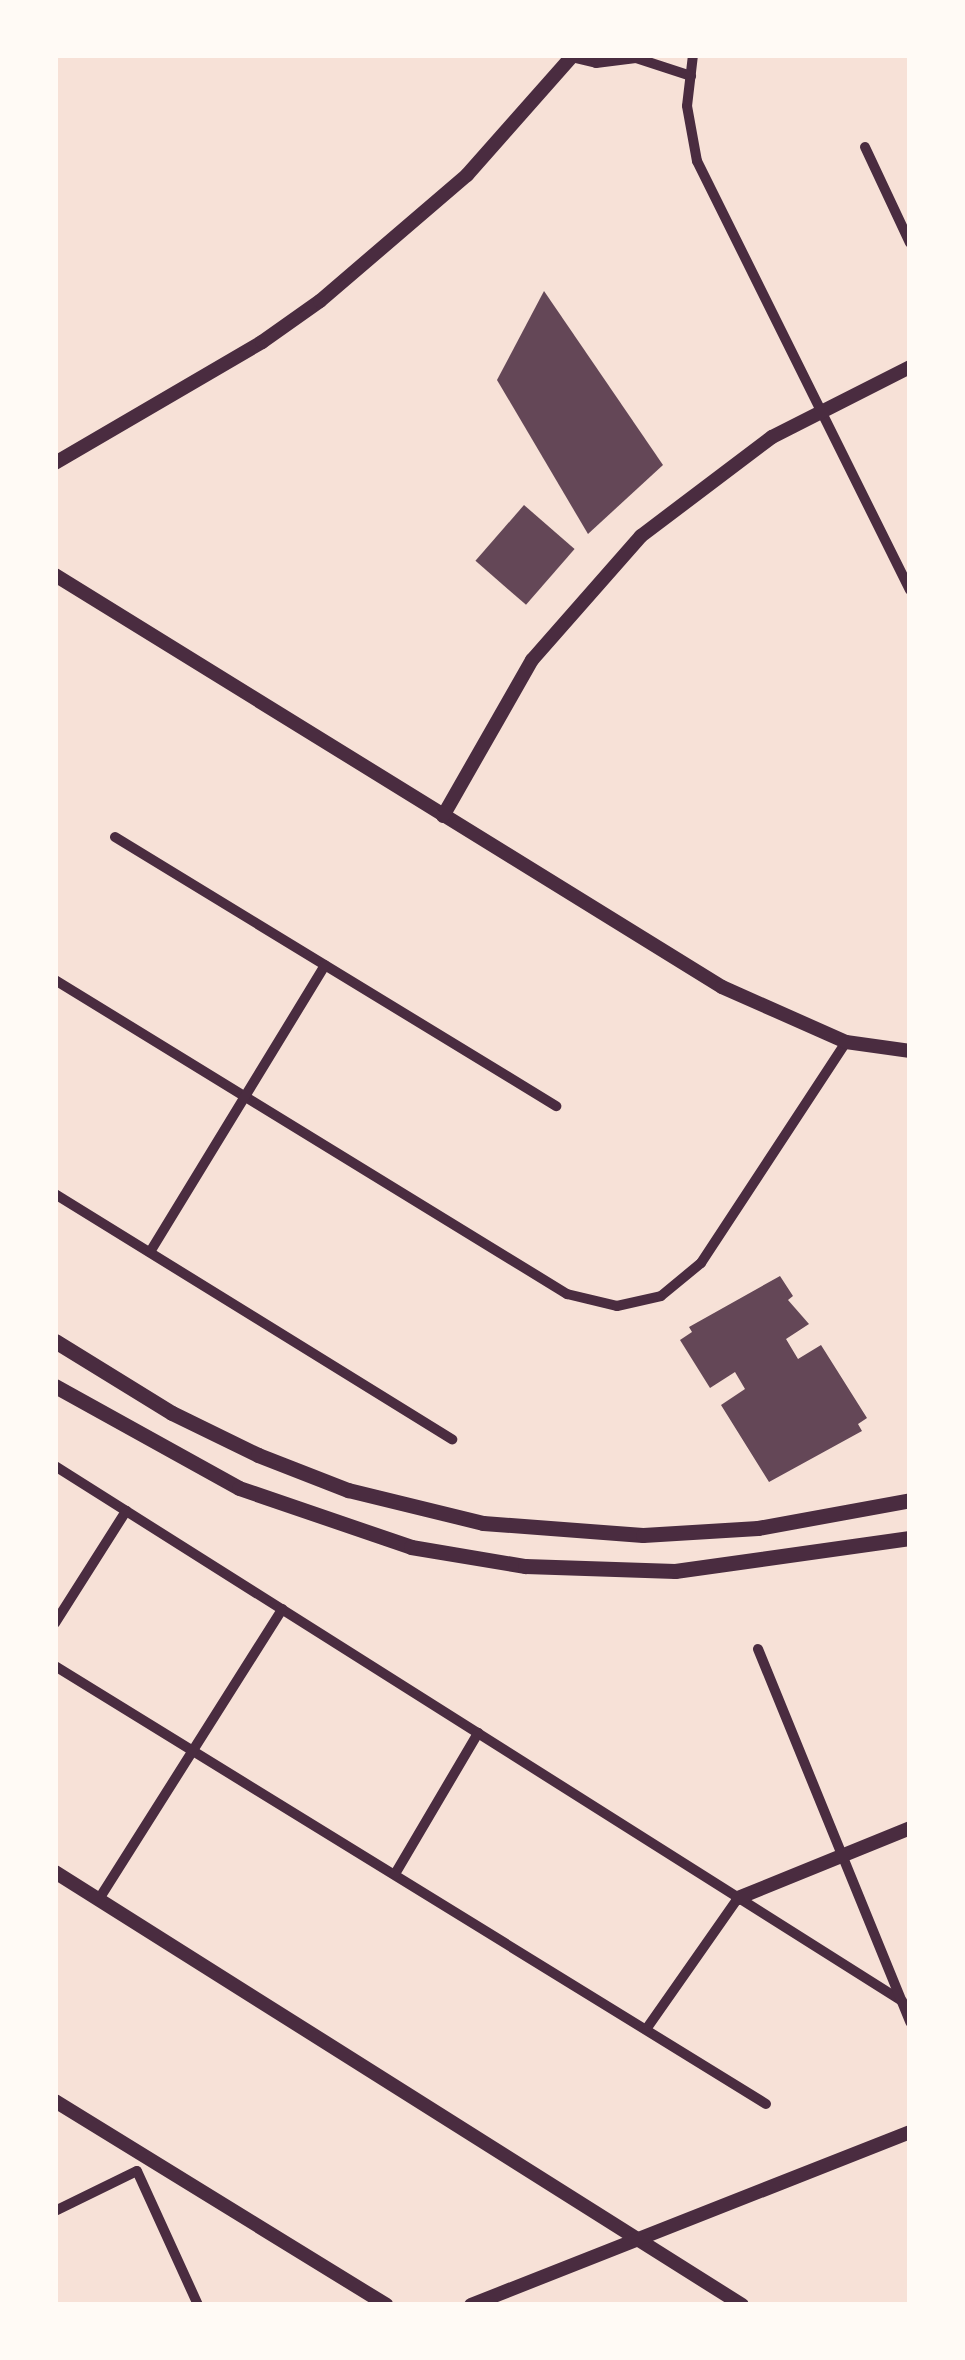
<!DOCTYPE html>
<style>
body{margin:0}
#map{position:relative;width:965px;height:2360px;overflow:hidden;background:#f7e1d7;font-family:"Exo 2",sans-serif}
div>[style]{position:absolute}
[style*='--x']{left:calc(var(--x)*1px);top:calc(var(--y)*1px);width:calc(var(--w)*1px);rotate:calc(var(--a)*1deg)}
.building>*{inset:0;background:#644757;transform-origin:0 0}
.minor>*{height:10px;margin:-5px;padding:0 5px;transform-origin:5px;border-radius:5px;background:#4a2c40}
.tertiary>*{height:14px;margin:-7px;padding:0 7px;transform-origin:7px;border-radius:7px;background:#4a2c40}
.secondary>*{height:15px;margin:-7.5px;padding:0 7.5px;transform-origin:7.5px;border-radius:7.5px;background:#4a2c40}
span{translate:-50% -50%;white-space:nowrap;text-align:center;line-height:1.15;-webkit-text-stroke:8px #fffaf5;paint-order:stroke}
.frame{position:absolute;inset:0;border:58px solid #fffaf5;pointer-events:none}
</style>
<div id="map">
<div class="building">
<div style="clip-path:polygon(544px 291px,663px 465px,588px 534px,497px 380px)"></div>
<div style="left:524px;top:505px;width:67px;height:74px;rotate:41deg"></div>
<div style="clip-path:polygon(780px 1276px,793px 1296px,788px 1300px,809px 1324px,786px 1339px,798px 1359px,821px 1345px,867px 1418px,858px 1424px,862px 1431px,769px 1482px,721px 1405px,745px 1389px,735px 1372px,710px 1388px,680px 1340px,692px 1332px,689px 1327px)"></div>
</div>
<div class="minor">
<div style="--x:693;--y:55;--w:51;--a:96.7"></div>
<div style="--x:687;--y:106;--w:56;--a:79.7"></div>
<div style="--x:697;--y:161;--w:479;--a:63.6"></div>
<div style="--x:571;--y:57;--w:26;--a:13"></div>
<div style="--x:596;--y:63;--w:40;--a:-7.1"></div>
<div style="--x:636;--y:58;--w:58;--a:18.1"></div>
<div style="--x:865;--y:147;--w:106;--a:64.9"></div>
<div style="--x:115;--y:837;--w:517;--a:31.38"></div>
<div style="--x:55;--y:980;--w:601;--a:31.52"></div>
<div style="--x:567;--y:1294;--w:51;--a:13.5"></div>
<div style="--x:617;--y:1306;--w:45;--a:-12.8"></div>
<div style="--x:661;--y:1296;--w:52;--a:-39.5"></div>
<div style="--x:701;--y:1263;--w:264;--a:-56.7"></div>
<div style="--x:55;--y:1194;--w:467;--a:31.7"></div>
<div style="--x:150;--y:1252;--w:336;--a:-58.6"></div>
<div style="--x:55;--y:1466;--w:1002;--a:32.28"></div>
<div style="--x:55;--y:1623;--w:133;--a:-57.6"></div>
<div style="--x:758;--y:1649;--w:403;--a:67.8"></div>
<div style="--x:55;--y:1666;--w:835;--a:31.63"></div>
<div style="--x:395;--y:1874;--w:164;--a:-59.5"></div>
<div style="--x:99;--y:1899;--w:343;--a:-57.7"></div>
<div style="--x:647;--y:2028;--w:159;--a:-55"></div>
<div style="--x:55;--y:2211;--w:91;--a:-26"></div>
<div style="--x:137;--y:2171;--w:147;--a:65.5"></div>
</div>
<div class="tertiary">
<div style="--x:55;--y:463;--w:240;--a:-30.3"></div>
<div style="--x:262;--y:342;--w:71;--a:-35.3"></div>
<div style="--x:320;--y:301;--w:194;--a:-40.6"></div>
<div style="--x:467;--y:175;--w:160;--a:-48.5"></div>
<div style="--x:55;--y:575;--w:784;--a:31.7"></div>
<div style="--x:722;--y:987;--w:136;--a:23.9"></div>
<div style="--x:846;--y:1042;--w:65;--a:8"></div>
<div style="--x:443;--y:816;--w:180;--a:-60.3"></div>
<div style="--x:532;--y:660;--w:165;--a:-48.7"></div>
<div style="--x:641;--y:536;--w:164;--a:-37.1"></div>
<div style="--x:772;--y:437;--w:155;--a:-26.9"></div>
<div style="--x:55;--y:1872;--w:812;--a:32.22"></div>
<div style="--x:738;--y:1898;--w:186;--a:-22.1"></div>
<div style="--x:55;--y:2101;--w:389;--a:31.6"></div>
<div style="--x:471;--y:2305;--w:472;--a:-21.5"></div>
</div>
<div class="secondary">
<div style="--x:55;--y:1341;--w:137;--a:31.6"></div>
<div style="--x:172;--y:1413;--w:96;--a:26"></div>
<div style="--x:258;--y:1455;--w:97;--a:21.3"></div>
<div style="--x:348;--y:1490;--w:139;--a:13.7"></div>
<div style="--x:483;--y:1523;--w:160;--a:4.3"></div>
<div style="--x:643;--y:1535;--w:115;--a:-3.5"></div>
<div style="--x:758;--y:1528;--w:155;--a:-10.4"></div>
<div style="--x:55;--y:1386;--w:210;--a:29"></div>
<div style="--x:239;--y:1488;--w:182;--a:18.9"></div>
<div style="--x:411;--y:1547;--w:116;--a:9.5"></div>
<div style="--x:525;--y:1566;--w:150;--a:1.9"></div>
<div style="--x:675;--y:1571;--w:237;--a:-8"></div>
</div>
<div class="frame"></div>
</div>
